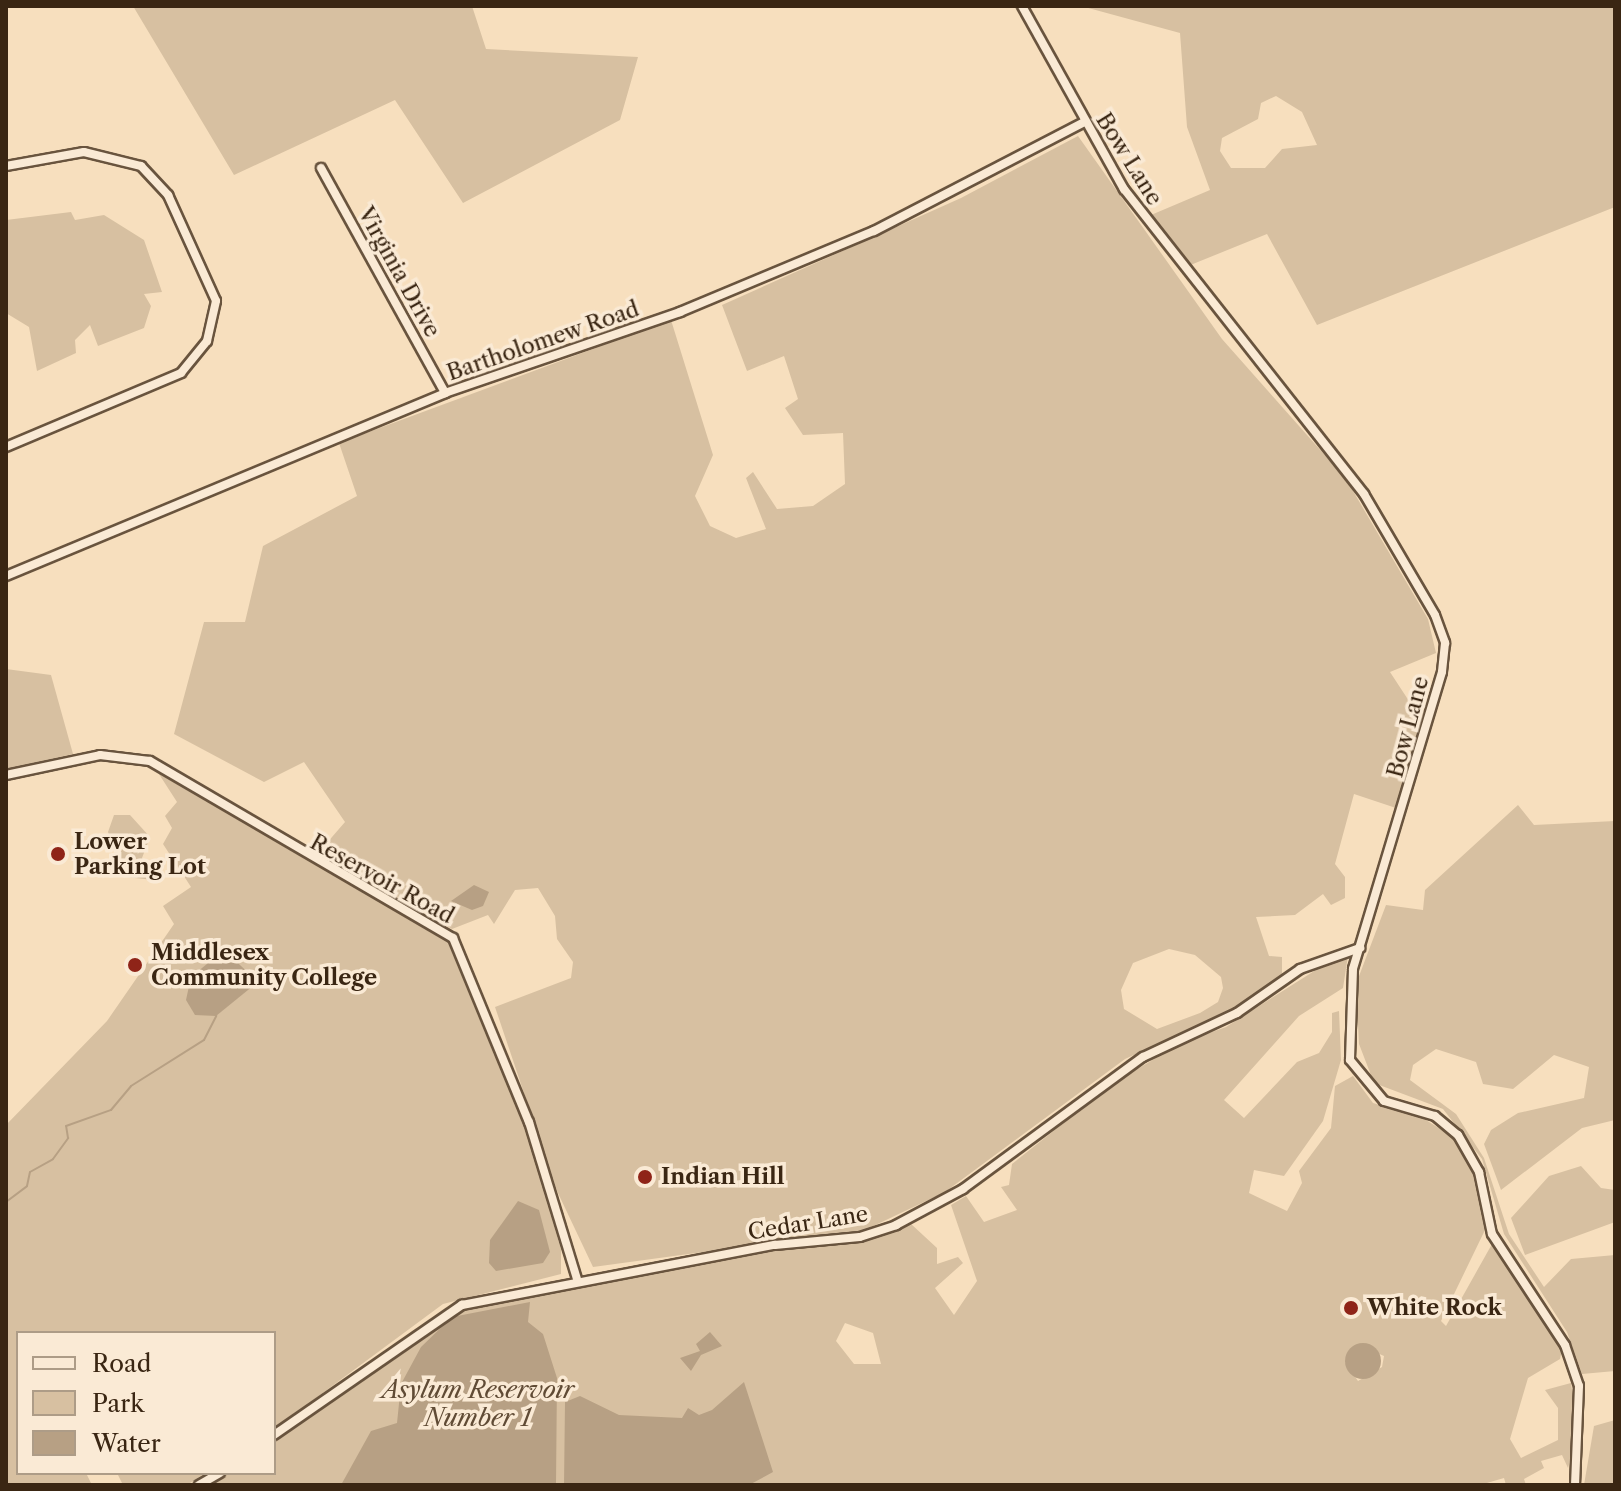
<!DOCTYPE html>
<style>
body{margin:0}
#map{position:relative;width:1621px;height:1491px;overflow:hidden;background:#f7dfbe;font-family:"Libre Caslon Text",serif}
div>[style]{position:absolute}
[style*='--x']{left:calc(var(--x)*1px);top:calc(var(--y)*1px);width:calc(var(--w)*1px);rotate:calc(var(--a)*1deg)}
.green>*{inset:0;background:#d7c0a1}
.water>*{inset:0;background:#b7a084}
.round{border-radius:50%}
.stream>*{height:2px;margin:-1px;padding:0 1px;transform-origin:1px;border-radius:1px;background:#b7a084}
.roads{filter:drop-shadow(2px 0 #69543e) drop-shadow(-2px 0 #69543e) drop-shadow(0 2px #69543e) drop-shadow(0 -2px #69543e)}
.minor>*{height:8px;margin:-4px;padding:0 4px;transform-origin:4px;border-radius:4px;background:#faead5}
.dots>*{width:22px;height:22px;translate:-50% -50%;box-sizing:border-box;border:4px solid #faead5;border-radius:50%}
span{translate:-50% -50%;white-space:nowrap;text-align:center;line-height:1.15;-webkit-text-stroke:7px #faead5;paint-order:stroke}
.street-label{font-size:22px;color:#3a2613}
.poi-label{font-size:22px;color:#3a2613;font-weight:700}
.left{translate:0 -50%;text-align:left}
.water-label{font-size:24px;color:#604b35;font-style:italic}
.frame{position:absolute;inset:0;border:8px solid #3a2613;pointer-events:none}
.legend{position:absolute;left:16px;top:1331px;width:260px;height:144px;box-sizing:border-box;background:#faead5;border:2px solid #ad9c87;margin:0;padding:10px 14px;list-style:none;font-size:24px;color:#3a2613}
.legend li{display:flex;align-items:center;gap:16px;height:40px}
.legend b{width:40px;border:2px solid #ad9c87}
</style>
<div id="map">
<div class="green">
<div style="clip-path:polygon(133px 6px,472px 6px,486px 49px,638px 57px,620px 120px,463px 203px,395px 100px,234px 175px)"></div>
<div style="clip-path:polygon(evenodd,1081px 6px,1615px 6px,1615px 207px,1317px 325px,1267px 234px,1188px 266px,1151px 215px,1210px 190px,1187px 127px,1180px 33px,1081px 6px,1276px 96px,1302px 112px,1317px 145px,1282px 149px,1265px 168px,1231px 168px,1220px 151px,1222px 138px,1258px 119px,1261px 103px,1276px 96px)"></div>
<div style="clip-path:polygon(evenodd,1078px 136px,1222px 339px,1346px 479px,1428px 619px,1436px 653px,1390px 672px,1424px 724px,1396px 808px,1354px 794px,1335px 864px,1345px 877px,1345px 898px,1331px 905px,1323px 894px,1295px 915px,1256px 917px,1269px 956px,1282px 957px,1282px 978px,1244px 1005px,1125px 1059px,945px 1192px,865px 1230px,593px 1267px,557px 1191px,495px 1007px,571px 978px,573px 962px,557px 939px,555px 916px,538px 888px,515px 890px,494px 924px,488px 915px,452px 929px,319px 852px,345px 822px,304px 762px,264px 782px,174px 734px,204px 622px,245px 622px,263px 546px,357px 496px,339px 443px,671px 320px,713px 455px,695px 496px,710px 526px,736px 538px,766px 529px,746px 478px,753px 472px,777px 509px,813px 506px,845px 484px,843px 433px,803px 435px,785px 408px,798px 399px,784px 356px,747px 371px,722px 305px,961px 198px,1078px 136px,1169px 949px,1195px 955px,1221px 977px,1223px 988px,1218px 1002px,1200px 1013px,1157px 1029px,1124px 1009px,1121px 990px,1133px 963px,1169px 949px)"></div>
<div style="clip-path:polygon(71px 212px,75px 220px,104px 215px,144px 240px,162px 292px,144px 294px,151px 306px,144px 328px,98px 346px,90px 325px,75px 340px,76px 353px,37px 371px,29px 327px,6px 313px,6px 220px)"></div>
<div style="clip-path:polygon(6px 669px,51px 675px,73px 754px,6px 769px)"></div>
<div style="clip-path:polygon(157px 771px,451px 942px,520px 1110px,561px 1249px,561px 1274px,443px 1304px,274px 1429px,274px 1333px,18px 1333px,18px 1473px,86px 1473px,92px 1485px,6px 1485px,6px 1125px,107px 1021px,174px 924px,163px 906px,191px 887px,163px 844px,172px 828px,165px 816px,177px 802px)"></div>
<div style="clip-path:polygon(1518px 805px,1534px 825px,1615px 821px,1615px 1120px,1582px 1128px,1501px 1190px,1484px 1144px,1491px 1130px,1518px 1113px,1584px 1098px,1589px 1067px,1554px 1055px,1513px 1089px,1483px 1084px,1476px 1062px,1436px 1049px,1413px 1065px,1410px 1080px,1456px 1114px,1484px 1158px,1509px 1234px,1544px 1287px,1571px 1259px,1615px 1255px,1615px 1371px,1582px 1374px,1567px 1332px,1504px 1234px,1482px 1159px,1443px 1109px,1374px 1083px,1359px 1044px,1356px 984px,1386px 905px,1423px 910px,1425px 890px)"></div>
<div style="clip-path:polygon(114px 815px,130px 815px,150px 837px,142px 858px,154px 880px,125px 877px,108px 832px)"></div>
<div style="clip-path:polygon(evenodd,1349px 949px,1343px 988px,1299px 1016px,1224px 1100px,1244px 1118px,1297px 1062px,1319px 1053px,1332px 1032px,1332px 1013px,1339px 1011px,1341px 1060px,1323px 1121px,1284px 1176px,1254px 1170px,1249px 1193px,1287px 1211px,1302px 1183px,1299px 1171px,1331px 1128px,1335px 1086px,1353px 1076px,1373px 1103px,1421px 1117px,1450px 1135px,1474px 1174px,1485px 1230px,1441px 1321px,1446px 1326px,1492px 1244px,1562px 1350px,1560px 1359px,1528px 1378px,1510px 1439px,1521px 1458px,1558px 1440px,1558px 1408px,1545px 1390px,1571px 1383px,1578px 1431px,1568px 1468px,1562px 1455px,1541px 1461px,1544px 1468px,1524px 1479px,1526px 1485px,1506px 1485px,1504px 1478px,1480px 1485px,202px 1485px,223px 1473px,274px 1473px,274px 1440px,446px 1314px,470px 1306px,762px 1249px,873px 1239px,910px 1223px,937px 1248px,937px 1264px,958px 1257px,963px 1263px,935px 1288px,954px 1315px,977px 1281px,951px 1205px,966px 1196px,984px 1222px,1017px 1210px,1001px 1187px,1009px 1185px,1012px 1164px,1114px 1083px,1181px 1043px,1226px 1027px,1349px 949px,845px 1323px,873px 1333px,881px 1364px,854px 1364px,836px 1341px,845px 1323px,1349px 949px,1357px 1344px,1384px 1356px,1382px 1367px,1358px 1381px,1345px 1362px,1357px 1344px)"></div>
<div style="clip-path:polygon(1581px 1166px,1601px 1188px,1615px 1190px,1615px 1222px,1525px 1255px,1511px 1218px,1549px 1176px)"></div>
<div style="clip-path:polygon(1615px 1420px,1615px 1485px,1584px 1485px,1594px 1426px)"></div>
<div style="clip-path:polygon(117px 1473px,205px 1473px,187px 1485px,123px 1485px)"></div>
</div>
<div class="water">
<div style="clip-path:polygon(474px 885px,489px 892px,483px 906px,472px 910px,451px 901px)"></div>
<div style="clip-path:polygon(224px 950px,258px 982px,216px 1016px,195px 1015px,186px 1000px,191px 977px)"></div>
<div style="clip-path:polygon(518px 1201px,539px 1210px,550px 1252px,543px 1263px,496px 1271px,489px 1263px,490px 1240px)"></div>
<div style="clip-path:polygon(530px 1302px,528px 1322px,543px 1334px,557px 1378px,556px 1485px,341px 1485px,371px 1431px,397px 1423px,401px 1384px,421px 1347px,452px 1317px)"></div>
<div style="clip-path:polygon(710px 1332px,722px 1346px,701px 1355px,691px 1371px,680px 1358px,700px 1351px,696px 1344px)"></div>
<div class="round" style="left:1345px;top:1343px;width:36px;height:36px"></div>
<div style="clip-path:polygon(744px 1382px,773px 1472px,749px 1485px,564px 1485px,565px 1402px,580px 1396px,619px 1415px,682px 1418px,688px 1408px,699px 1415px,712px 1410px)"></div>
</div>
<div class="stream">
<div style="--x:6;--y:1202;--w:26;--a:-37"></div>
<div style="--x:27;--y:1186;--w:14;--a:-78"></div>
<div style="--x:30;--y:1172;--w:26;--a:-29"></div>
<div style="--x:53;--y:1159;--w:26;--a:-54"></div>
<div style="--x:68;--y:1138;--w:12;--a:-99"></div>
<div style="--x:66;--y:1126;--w:48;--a:-19.6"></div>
<div style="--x:111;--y:1110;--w:31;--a:-50"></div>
<div style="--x:131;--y:1086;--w:86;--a:-32.2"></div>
<div style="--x:204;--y:1040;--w:27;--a:-63"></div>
</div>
<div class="roads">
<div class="minor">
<div style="--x:1022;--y:6;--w:210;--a:60.9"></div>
<div style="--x:1124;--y:189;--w:388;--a:51.8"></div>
<div style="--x:1364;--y:494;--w:140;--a:59.6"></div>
<div style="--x:1435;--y:615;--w:30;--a:70"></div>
<div style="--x:1445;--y:643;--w:29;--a:96"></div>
<div style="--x:1442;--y:672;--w:310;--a:106.7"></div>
<div style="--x:1353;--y:969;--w:91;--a:91.9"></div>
<div style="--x:1350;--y:1060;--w:53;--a:50.3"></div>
<div style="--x:1384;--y:1101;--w:53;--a:16.4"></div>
<div style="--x:1435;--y:1116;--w:30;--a:40"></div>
<div style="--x:1458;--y:1135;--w:43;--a:60.4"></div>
<div style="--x:1479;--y:1172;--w:63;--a:78.2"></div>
<div style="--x:1492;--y:1234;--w:133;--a:56.7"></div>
<div style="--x:1565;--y:1345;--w:43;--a:71.1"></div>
<div style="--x:1579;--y:1386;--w:99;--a:92.3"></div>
<div style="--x:6;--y:166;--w:79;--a:-10.2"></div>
<div style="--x:84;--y:152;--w:59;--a:13.8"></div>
<div style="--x:141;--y:166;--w:40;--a:47"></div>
<div style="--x:168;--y:195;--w:116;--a:65.6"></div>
<div style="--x:216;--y:301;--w:41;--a:102.7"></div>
<div style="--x:207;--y:341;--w:41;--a:129.1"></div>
<div style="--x:181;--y:373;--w:190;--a:157.1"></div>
<div style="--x:321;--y:168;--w:257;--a:61.1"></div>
<div style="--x:6;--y:576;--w:476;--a:-22.6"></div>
<div style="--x:445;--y:393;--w:249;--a:-19"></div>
<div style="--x:680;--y:312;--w:210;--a:-22.7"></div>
<div style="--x:874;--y:231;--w:237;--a:-27.4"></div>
<div style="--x:6;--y:775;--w:96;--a:-12"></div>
<div style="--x:100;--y:755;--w:50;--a:6.8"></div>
<div style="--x:150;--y:761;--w:351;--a:30.3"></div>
<div style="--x:453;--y:938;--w:199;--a:67.6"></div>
<div style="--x:529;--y:1122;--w:164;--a:73"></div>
<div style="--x:274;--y:1435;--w:229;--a:-34.7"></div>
<div style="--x:462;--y:1305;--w:319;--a:-10.9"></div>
<div style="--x:775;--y:1245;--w:85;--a:-5.4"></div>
<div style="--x:860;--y:1237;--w:38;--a:-18"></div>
<div style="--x:896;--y:1225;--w:76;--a:-28.2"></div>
<div style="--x:963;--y:1189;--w:223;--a:-36.3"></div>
<div style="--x:1143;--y:1057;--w:104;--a:-25.1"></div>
<div style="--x:1237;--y:1013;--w:77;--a:-34.9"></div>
<div style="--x:1300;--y:969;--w:64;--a:-19.3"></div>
<div style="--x:199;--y:1485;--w:24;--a:-30"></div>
</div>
</div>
<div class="dots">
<div style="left:58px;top:854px;background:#8f2418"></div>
<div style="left:135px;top:965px;background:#8f2418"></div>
<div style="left:645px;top:1177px;background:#8f2418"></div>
<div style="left:1351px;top:1308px;background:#8f2418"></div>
</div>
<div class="street-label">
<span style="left:1129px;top:159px;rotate:58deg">Bow Lane</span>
<span style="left:399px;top:272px;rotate:61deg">Virginia Drive</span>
<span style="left:543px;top:341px;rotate:-19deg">Bartholomew Road</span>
<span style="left:1408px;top:727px;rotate:-75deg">Bow Lane</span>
<span style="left:382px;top:879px;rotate:29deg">Reservoir Road</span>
<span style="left:808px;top:1223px;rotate:-9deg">Cedar Lane</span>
</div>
<div class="poi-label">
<span class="left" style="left:74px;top:854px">Lower<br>Parking Lot</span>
<span class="left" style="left:151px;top:965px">Middlesex<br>Community College</span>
<span class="left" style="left:661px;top:1177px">Indian Hill</span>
<span class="left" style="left:1367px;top:1308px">White Rock</span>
</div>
<div class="water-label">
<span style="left:478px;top:1404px">Asylum Reservoir<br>Number 1</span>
</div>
<div class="frame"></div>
<ul class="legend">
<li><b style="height:10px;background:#faead5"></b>Road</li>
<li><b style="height:22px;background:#d7c0a1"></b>Park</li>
<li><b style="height:22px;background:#b7a084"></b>Water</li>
</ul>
</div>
